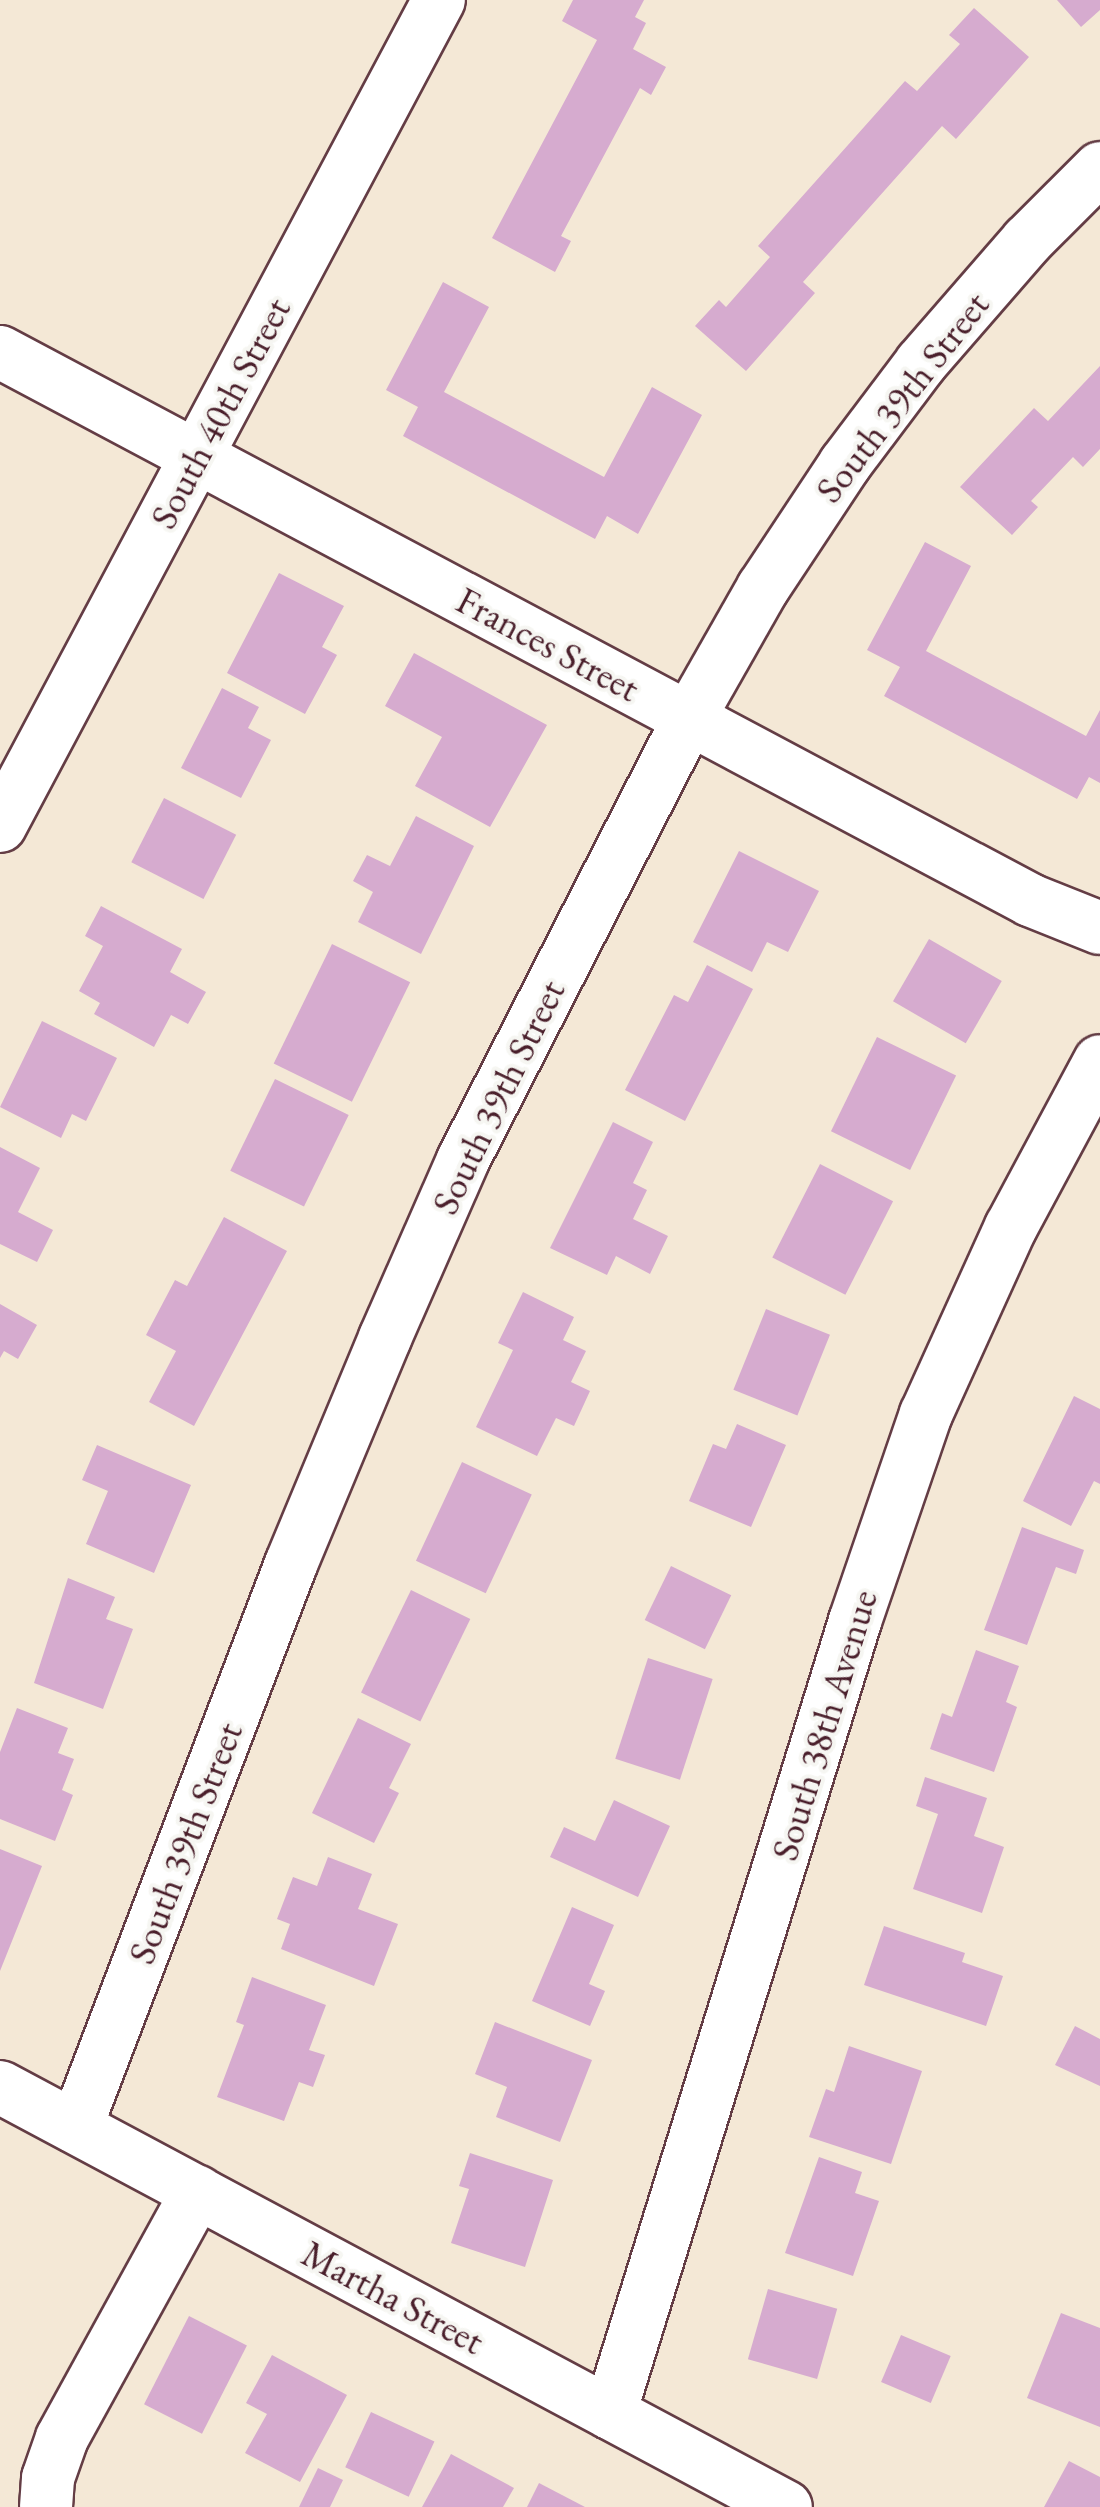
<!DOCTYPE html>
<style>
body{margin:0}
#map{position:relative;width:1100px;height:2507px;overflow:hidden;background:#f4e8d6;font-family:"EB Garamond",serif}
div>[style]{position:absolute}
[style*='--x']{left:calc(var(--x)*1px);top:calc(var(--y)*1px);width:calc(var(--w)*1px);rotate:calc(var(--a)*1deg)}
.building>*{inset:0;background:#d6abcf;transform-origin:0 0}
.roads{filter:drop-shadow(2px 0 #643d45) drop-shadow(-2px 0 #643d45) drop-shadow(0 2px #643d45) drop-shadow(0 -2px #643d45)}
.street>*{height:52px;margin:-26px;padding:0 26px;transform-origin:26px;border-radius:26px;background:#fff}
span{translate:-50% -50%;white-space:nowrap;text-align:center;line-height:1.15;-webkit-text-stroke:8px #f6f6f2;paint-order:stroke}
.street-label{font-size:38px;color:#4a1f2b}
</style>
<div id="map">
<div class="building">
<div style="clip-path:polygon(573px 0,644px 0,635px 17px,646px 23px,633px 49px,666px 67px,651px 95px,640px 88px,561px 236px,571px 241px,555px 272px,492px 238px,597px 40px,562px 21px)"></div>
<div style="clip-path:polygon(1057px 0,1100px 0,1100px 10px,1081px 27px)"></div>
<div style="clip-path:polygon(974px 8px,1029px 57px,956px 139px,942px 126px,803px 282px,815px 293px,746px 371px,695px 326px,719px 300px,726px 307px,770px 257px,758px 246px,905px 81px,917px 91px,960px 44px,949px 35px)"></div>
<div style="clip-path:polygon(443px 282px,489px 307px,444px 392px,604px 477px,652px 387px,702px 415px,638px 534px,607px 516px,595px 539px,403px 436px,418px 407px,386px 390px)"></div>
<div style="clip-path:polygon(1100px 366px,1100px 449px,1083px 467px,1073px 457px,1031px 501px,1038px 507px,1012px 535px,960px 487px,1034px 408px,1048px 421px)"></div>
<div style="clip-path:polygon(925px 542px,971px 566px,926px 651px,1086px 736px,1100px 710px,1100px 783px,1089px 777px,1077px 799px,884px 696px,900px 667px,867px 650px)"></div>
<div style="clip-path:polygon(279px 573px,344px 606px,322px 647px,337px 655px,305px 714px,227px 673px)"></div>
<div style="clip-path:polygon(414px 653px,547px 725px,490px 827px,415px 786px,442px 737px,385px 706px)"></div>
<div style="clip-path:polygon(222px 688px,259px 707px,248px 728px,271px 740px,241px 798px,181px 768px)"></div>
<div style="left:164px;top:798px;width:81px;height:72px;rotate:27deg"></div>
<div style="clip-path:polygon(416px 816px,474px 846px,421px 954px,358px 922px,373px 892px,353px 881px,367px 855px,390px 866px)"></div>
<div style="clip-path:polygon(739px 851px,819px 891px,788px 952px,767px 942px,752px 972px,693px 942px)"></div>
<div style="clip-path:polygon(101px 906px,182px 949px,170px 972px,206px 992px,188px 1024px,171px 1015px,154px 1047px,94px 1014px,100px 1003px,79px 991px,103px 946px,85px 936px)"></div>
<div style="left:929px;top:939px;width:84px;height:72px;rotate:30deg"></div>
<div style="left:332px;top:944px;width:87px;height:133px;rotate:26deg"></div>
<div style="clip-path:polygon(707px 965px,753px 989px,685px 1121px,625px 1090px,674px 995px,688px 1002px)"></div>
<div style="clip-path:polygon(42px 1021px,117px 1058px,86px 1121px,72px 1114px,61px 1138px,0 1107px)"></div>
<div style="left:877px;top:1037px;width:88px;height:105px;rotate:26deg"></div>
<div style="left:275px;top:1079px;width:82px;height:102px;rotate:26deg"></div>
<div style="clip-path:polygon(613px 1122px,653px 1142px,633px 1183px,647px 1190px,633px 1219px,668px 1236px,650px 1274px,616px 1256px,607px 1275px,550px 1248px)"></div>
<div style="clip-path:polygon(0 1147px,40px 1168px,18px 1212px,53px 1230px,37px 1262px,0 1244px)"></div>
<div style="left:820px;top:1164px;width:82px;height:105px;rotate:27deg"></div>
<div style="clip-path:polygon(224px 1217px,287px 1251px,194px 1426px,149px 1402px,176px 1351px,146px 1335px,175px 1280px,187px 1286px)"></div>
<div style="clip-path:polygon(523px 1292px,574px 1317px,563px 1340px,586px 1351px,571px 1382px,590px 1391px,574px 1426px,556px 1418px,537px 1456px,476px 1427px,513px 1350px,498px 1343px)"></div>
<div style="clip-path:polygon(0 1304px,37px 1325px,18px 1359px,4px 1351px,0 1358px)"></div>
<div style="left:766px;top:1309px;width:69px;height:87px;rotate:22deg"></div>
<div style="clip-path:polygon(1074px 1396px,1100px 1409px,1100px 1484px,1094px 1481px,1071px 1526px,1023px 1501px)"></div>
<div style="clip-path:polygon(737px 1424px,786px 1445px,751px 1527px,689px 1501px,713px 1444px,726px 1449px)"></div>
<div style="clip-path:polygon(97px 1445px,191px 1485px,154px 1573px,86px 1544px,108px 1491px,82px 1480px)"></div>
<div style="left:462px;top:1462px;width:77px;height:109px;rotate:25deg"></div>
<div style="clip-path:polygon(1022px 1527px,1084px 1550px,1076px 1574px,1056px 1567px,1027px 1645px,984px 1630px)"></div>
<div style="left:671px;top:1566px;width:67px;height:60px;rotate:26deg"></div>
<div style="clip-path:polygon(68px 1578px,115px 1597px,106px 1619px,133px 1629px,103px 1709px,34px 1683px)"></div>
<div style="left:411px;top:1590px;width:66px;height:114px;rotate:26deg"></div>
<div style="clip-path:polygon(976px 1650px,1019px 1666px,1006px 1702px,1017px 1707px,994px 1772px,930px 1749px,942px 1713px,952px 1717px)"></div>
<div style="left:648px;top:1658px;width:68px;height:106px;rotate:18deg"></div>
<div style="clip-path:polygon(17px 1708px,68px 1728px,58px 1753px,74px 1759px,62px 1790px,73px 1795px,55px 1841px,0 1819px,0 1752px)"></div>
<div style="clip-path:polygon(358px 1718px,411px 1744px,389px 1788px,399px 1793px,374px 1843px,312px 1813px)"></div>
<div style="clip-path:polygon(925px 1777px,987px 1798px,974px 1836px,1004px 1847px,982px 1913px,913px 1889px,938px 1814px,916px 1806px)"></div>
<div style="clip-path:polygon(614px 1800px,670px 1826px,638px 1897px,550px 1857px,564px 1827px,595px 1841px)"></div>
<div style="clip-path:polygon(0 1849px,42px 1866px,0 1971px)"></div>
<div style="clip-path:polygon(328px 1857px,372px 1874px,358px 1909px,398px 1924px,374px 1986px,281px 1949px,290px 1924px,277px 1919px,293px 1877px,317px 1886px)"></div>
<div style="clip-path:polygon(572px 1907px,614px 1925px,589px 1984px,605px 1991px,590px 2026px,532px 2001px)"></div>
<div style="clip-path:polygon(884px 1926px,965px 1953px,962px 1962px,1003px 1976px,986px 2026px,864px 1985px)"></div>
<div style="clip-path:polygon(252px 1977px,326px 2005px,309px 2050px,325px 2055px,313px 2087px,299px 2082px,284px 2121px,217px 2097px,244px 2025px,236px 2022px)"></div>
<div style="clip-path:polygon(495px 2022px,592px 2060px,560px 2142px,496px 2117px,507px 2087px,475px 2074px)"></div>
<div style="clip-path:polygon(1075px 2026px,1100px 2039px,1100px 2086px,1055px 2065px)"></div>
<div style="clip-path:polygon(849px 2046px,922px 2071px,891px 2164px,809px 2137px,826px 2089px,834px 2092px)"></div>
<div style="clip-path:polygon(470px 2153px,553px 2180px,525px 2267px,451px 2243px,469px 2189px,459px 2186px)"></div>
<div style="clip-path:polygon(819px 2157px,862px 2172px,855px 2193px,879px 2201px,853px 2276px,785px 2253px)"></div>
<div style="left:768px;top:2289px;width:72px;height:73px;rotate:16deg"></div>
<div style="clip-path:polygon(1061px 2313px,1100px 2328px,1100px 2427px,1027px 2398px)"></div>
<div style="left:189px;top:2316px;width:65px;height:99px;rotate:27deg"></div>
<div style="left:901px;top:2335px;width:54px;height:51px;rotate:23deg"></div>
<div style="clip-path:polygon(272px 2355px,347px 2395px,300px 2482px,245px 2453px,267px 2414px,246px 2403px)"></div>
<div style="left:371px;top:2412px;width:70px;height:61px;rotate:25deg"></div>
<div style="clip-path:polygon(451px 2454px,514px 2488px,503px 2507px,422px 2507px)"></div>
<div style="clip-path:polygon(1069px 2461px,1100px 2477px,1100px 2507px,1044px 2507px)"></div>
<div style="clip-path:polygon(318px 2468px,343px 2480px,330px 2507px,299px 2507px)"></div>
<div style="clip-path:polygon(539px 2483px,585px 2507px,527px 2507px)"></div>
</div>
<div class="roads">
<div class="street">
<div style="--x:0;--y:352;--w:1167;--a:28.01"></div>
<div style="--x:1030;--y:900;--w:75;--a:21.8"></div>
<div style="--x:0;--y:826;--w:935;--a:-62.01"></div>
<div style="--x:0;--y:2087;--w:891;--a:28.12"></div>
<div style="--x:76;--y:2127;--w:603;--a:-69.1"></div>
<div style="--x:291;--y:1564;--w:245;--a:-67.4"></div>
<div style="--x:385;--y:1338;--w:194;--a:-66.3"></div>
<div style="--x:463;--y:1160;--w:496;--a:-62.9"></div>
<div style="--x:689;--y:718;--w:150;--a:-60.4"></div>
<div style="--x:763;--y:588;--w:149;--a:-56.5"></div>
<div style="--x:845;--y:464;--w:126;--a:-53"></div>
<div style="--x:921;--y:363;--w:162;--a:-49"></div>
<div style="--x:1027;--y:241;--w:103;--a:-45"></div>
<div style="--x:610;--y:2413;--w:829;--a:-72.81"></div>
<div style="--x:855;--y:1621;--w:219;--a:-71.1"></div>
<div style="--x:926;--y:1414;--w:205;--a:-65.6"></div>
<div style="--x:1011;--y:1227;--w:188;--a:-61.8"></div>
<div style="--x:46;--y:2507;--w:29;--a:-86"></div>
<div style="--x:48;--y:2478;--w:42;--a:-70.7"></div>
<div style="--x:62;--y:2438;--w:281;--a:-61.2"></div>
</div>
</div>
<div class="street-label">
<span style="left:902px;top:397px;rotate:-52deg">South 39th Street</span>
<span style="left:220px;top:413px;rotate:-62deg">South 40th Street</span>
<span style="left:548px;top:644px;rotate:28deg">Frances Street</span>
<span style="left:498px;top:1097px;rotate:-64deg">South 39th Street</span>
<span style="left:824px;top:1725px;rotate:-73deg">South 38th Avenue</span>
<span style="left:185px;top:1843px;rotate:-69deg">South 39th Street</span>
<span style="left:393px;top:2297px;rotate:28deg">Martha Street</span>
</div>
</div>
